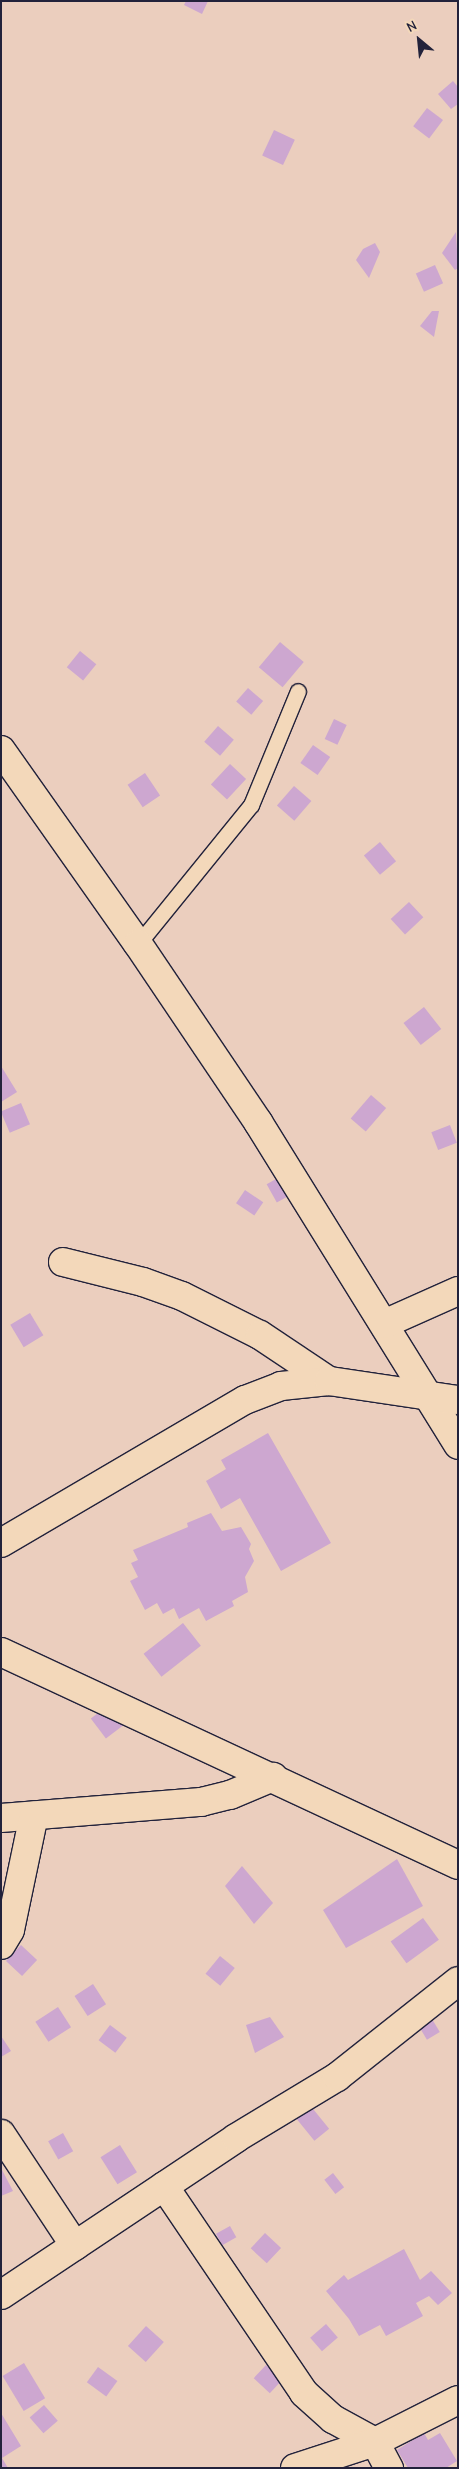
<!DOCTYPE html>
<style>
body{margin:0}
#map{position:relative;width:459px;height:2469px;overflow:hidden;background:#ebcebe;font-family:"Comic Neue",sans-serif}
div>[style]{position:absolute}
[style*='--x']{left:calc(var(--x)*1px);top:calc(var(--y)*1px);width:calc(var(--w)*1px);rotate:calc(var(--a)*1deg)}
.building>*{inset:0;background:#cda7d0;transform-origin:0 0}
.roads{filter:drop-shadow(1px 0 #22223b) drop-shadow(-1px 0 #22223b) drop-shadow(0 1px #22223b) drop-shadow(0 -1px #22223b)}
.service>*{height:15px;margin:-7.5px;padding:0 7.5px;transform-origin:7.5px;border-radius:7.5px;background:#f3d8ba}
.minor>*{height:28px;margin:-14px;padding:0 14px;transform-origin:14px;border-radius:14px;background:#f3d8ba}
span{translate:-50% -50%;white-space:nowrap;text-align:center;line-height:1.15;-webkit-text-stroke:5px #f3d8ba;paint-order:stroke}
.frame{position:absolute;inset:0;border:2px solid #22223b;pointer-events:none}
.north{position:absolute;left:394px;top:15px;width:50px;height:50px;-webkit-text-stroke:4px #f3d8ba;paint-order:stroke;rotate:332deg;font-size:14px;font-weight:700;line-height:20px;text-align:center;color:#22223b}
.north::after{content:'';display:block;margin:auto;width:18px;height:22px;background:#22223b;clip-path:polygon(50% 0,100% 100%,50% 72%,0 100%)}
</style>
<div id="map">
<div class="building">
<div style="clip-path:polygon(186px 1px,208px 1px,202px 14px,184px 5px)"></div>
<div style="clip-path:polygon(453px 81px,458px 87px,458px 104px,451px 109px,438px 94px)"></div>
<div style="left:427px;top:108px;width:20px;height:23px;rotate:37deg"></div>
<div style="left:274px;top:130px;width:23px;height:28px;rotate:25deg"></div>
<div style="clip-path:polygon(456px 232px,458px 268px,455px 270px,442px 253px)"></div>
<div style="clip-path:polygon(375px 243px,380px 252px,369px 278px,356px 260px,363px 249px)"></div>
<div style="left:435px;top:265px;width:20px;height:21px;rotate:66deg"></div>
<div style="clip-path:polygon(432px 311px,439px 311px,434px 337px,420px 326px)"></div>
<div style="left:280px;top:642px;width:31px;height:33px;rotate:40deg"></div>
<div style="left:80px;top:651px;width:21px;height:21px;rotate:39deg"></div>
<div style="left:248px;top:688px;width:20px;height:18px;rotate:41deg"></div>
<div style="left:334px;top:719px;width:14px;height:22px;rotate:25deg"></div>
<div style="left:218px;top:726px;width:21px;height:21px;rotate:41deg"></div>
<div style="left:313px;top:745px;width:21px;height:22px;rotate:35deg"></div>
<div style="left:230px;top:764px;width:22px;height:28px;rotate:43deg"></div>
<div style="left:145px;top:773px;width:27px;height:21px;rotate:56deg"></div>
<div style="left:294px;top:786px;width:23px;height:26px;rotate:41deg"></div>
<div style="left:380px;top:842px;width:25px;height:21px;rotate:50deg"></div>
<div style="left:409px;top:902px;width:21px;height:25px;rotate:47deg"></div>
<div style="left:424px;top:1007px;width:28px;height:26px;rotate:52deg"></div>
<div style="clip-path:polygon(1px 1066px,17px 1092px,1px 1102px)"></div>
<div style="left:371px;top:1095px;width:20px;height:31px;rotate:41deg"></div>
<div style="left:21px;top:1103px;width:23px;height:22px;rotate:67deg"></div>
<div style="left:450px;top:1125px;width:19px;height:20px;rotate:69deg"></div>
<div style="left:285px;top:1174px;width:21px;height:21px;rotate:61deg"></div>
<div style="left:245px;top:1190px;width:22px;height:16px;rotate:34deg"></div>
<div style="left:30px;top:1313px;width:26px;height:23px;rotate:59deg"></div>
<div style="clip-path:polygon(268px 1433px,331px 1543px,281px 1571px,240px 1498px,221px 1509px,206px 1481px,226px 1469px,221px 1460px)"></div>
<div style="clip-path:polygon(211px 1513px,222px 1531px,241px 1527px,251px 1544px,249px 1549px,254px 1561px,245px 1577px,248px 1592px,232px 1601px,234px 1606px,206px 1621px,199px 1608px,179px 1619px,174px 1608px,163px 1614px,157px 1603px,145px 1610px,130px 1581px,138px 1577px,131px 1563px,138px 1560px,133px 1550px,188px 1527px,187px 1523px)"></div>
<div style="left:183px;top:1623px;width:29px;height:50px;rotate:52deg"></div>
<div style="left:110px;top:1704px;width:25px;height:24px;rotate:53deg"></div>
<div style="clip-path:polygon(397px 1859px,423px 1906px,346px 1948px,323px 1910px)"></div>
<div style="clip-path:polygon(242px 1866px,273px 1903px,254px 1924px,225px 1886px)"></div>
<div style="left:423px;top:1918px;width:27px;height:40px;rotate:54deg"></div>
<div style="left:21px;top:1945px;width:22px;height:22px;rotate:43deg"></div>
<div style="left:220px;top:1956px;width:19px;height:23px;rotate:39deg"></div>
<div style="left:93px;top:1984px;width:24px;height:22px;rotate:57deg"></div>
<div style="left:58px;top:2007px;width:24px;height:27px;rotate:57deg"></div>
<div style="left:429px;top:2014px;width:21px;height:15px;rotate:59deg"></div>
<div style="clip-path:polygon(270px 2017px,284px 2037px,255px 2053px,246px 2025px)"></div>
<div style="left:110px;top:2025px;width:21px;height:19px;rotate:37deg"></div>
<div style="clip-path:polygon(1px 2036px,11px 2051px,1px 2057px)"></div>
<div style="left:309px;top:2104px;width:32px;height:19px;rotate:51deg"></div>
<div style="left:63px;top:2133px;width:21px;height:17px;rotate:61deg"></div>
<div style="left:120px;top:2145px;width:32px;height:23px;rotate:58deg"></div>
<div style="clip-path:polygon(1px 2168px,13px 2191px,1px 2196px)"></div>
<div style="left:333px;top:2173px;width:18px;height:11px;rotate:52deg"></div>
<div style="left:230px;top:2226px;width:13px;height:16px;rotate:61deg"></div>
<div style="left:265px;top:2233px;width:22px;height:21px;rotate:43deg"></div>
<div style="clip-path:polygon(404px 2249px,420px 2280px,431px 2271px,452px 2293px,438px 2305px,429px 2296px,416px 2303px,423px 2316px,386px 2336px,380px 2325px,359px 2336px,349px 2319px,326px 2291px,344px 2275px,348px 2280px)"></div>
<div style="left:326px;top:2324px;width:18px;height:21px;rotate:49deg"></div>
<div style="left:146px;top:2326px;width:24px;height:27px;rotate:42deg"></div>
<div style="left:24px;top:2363px;width:41px;height:25px;rotate:59deg"></div>
<div style="left:266px;top:2365px;width:22px;height:18px;rotate:43deg"></div>
<div style="left:98px;top:2367px;width:24px;height:19px;rotate:36deg"></div>
<div style="left:44px;top:2405px;width:21px;height:19px;rotate:49deg"></div>
<div style="clip-path:polygon(1px 2413px,21px 2446px,2px 2458px,8px 2468px,1px 2468px)"></div>
<div style="clip-path:polygon(424px 2433px,428px 2440px,440px 2433px,457px 2461px,446px 2468px,408px 2468px,397px 2450px)"></div>
</div>
<div class="roads">
<div class="service">
<div style="--x:138;--y:944;--w:179;--a:-50.9"></div>
<div style="--x:251;--y:805;--w:123;--a:-67.6"></div>
</div>
<div class="minor">
<div style="--x:1;--y:750;--w:237;--a:54.8"></div>
<div style="--x:138;--y:944;--w:215;--a:56"></div>
<div style="--x:258;--y:1122;--w:380;--a:58.2"></div>
<div style="--x:63;--y:1262;--w:82;--a:14"></div>
<div style="--x:143;--y:1282;--w:41;--a:19.7"></div>
<div style="--x:182;--y:1296;--w:87;--a:26.6"></div>
<div style="--x:260;--y:1335;--w:83;--a:33.7"></div>
<div style="--x:384;--y:1324;--w:81;--a:-24"></div>
<div style="--x:1;--y:1543;--w:283;--a:-30.4"></div>
<div style="--x:245;--y:1400;--w:39;--a:-21"></div>
<div style="--x:281;--y:1386;--w:48;--a:-5.9"></div>
<div style="--x:329;--y:1381;--w:130;--a:8.4"></div>
<div style="--x:1;--y:1652;--w:504;--a:24.99"></div>
<div style="--x:1;--y:1818;--w:201;--a:-4.6"></div>
<div style="--x:201;--y:1802;--w:30;--a:-14"></div>
<div style="--x:230;--y:1795;--w:47;--a:-22.7"></div>
<div style="--x:1;--y:1945;--w:17;--a:-59"></div>
<div style="--x:10;--y:1930;--w:117;--a:-78.2"></div>
<div style="--x:1;--y:2134;--w:134;--a:56.5"></div>
<div style="--x:164;--y:2186;--w:250;--a:55.9"></div>
<div style="--x:304;--y:2393;--w:39;--a:42"></div>
<div style="--x:333;--y:2419;--w:48;--a:28.7"></div>
<div style="--x:375;--y:2442;--w:30;--a:62"></div>
<div style="--x:1;--y:2295;--w:283;--a:-33.7"></div>
<div style="--x:236;--y:2138;--w:118;--a:-31.1"></div>
<div style="--x:337;--y:2077;--w:154;--a:-38.4"></div>
<div style="--x:295;--y:2468;--w:84;--a:-18"></div>
<div style="--x:375;--y:2442;--w:93;--a:-26.8"></div>
</div>
</div>
<div class="frame"></div>
<div class="north">N</div>
</div>
